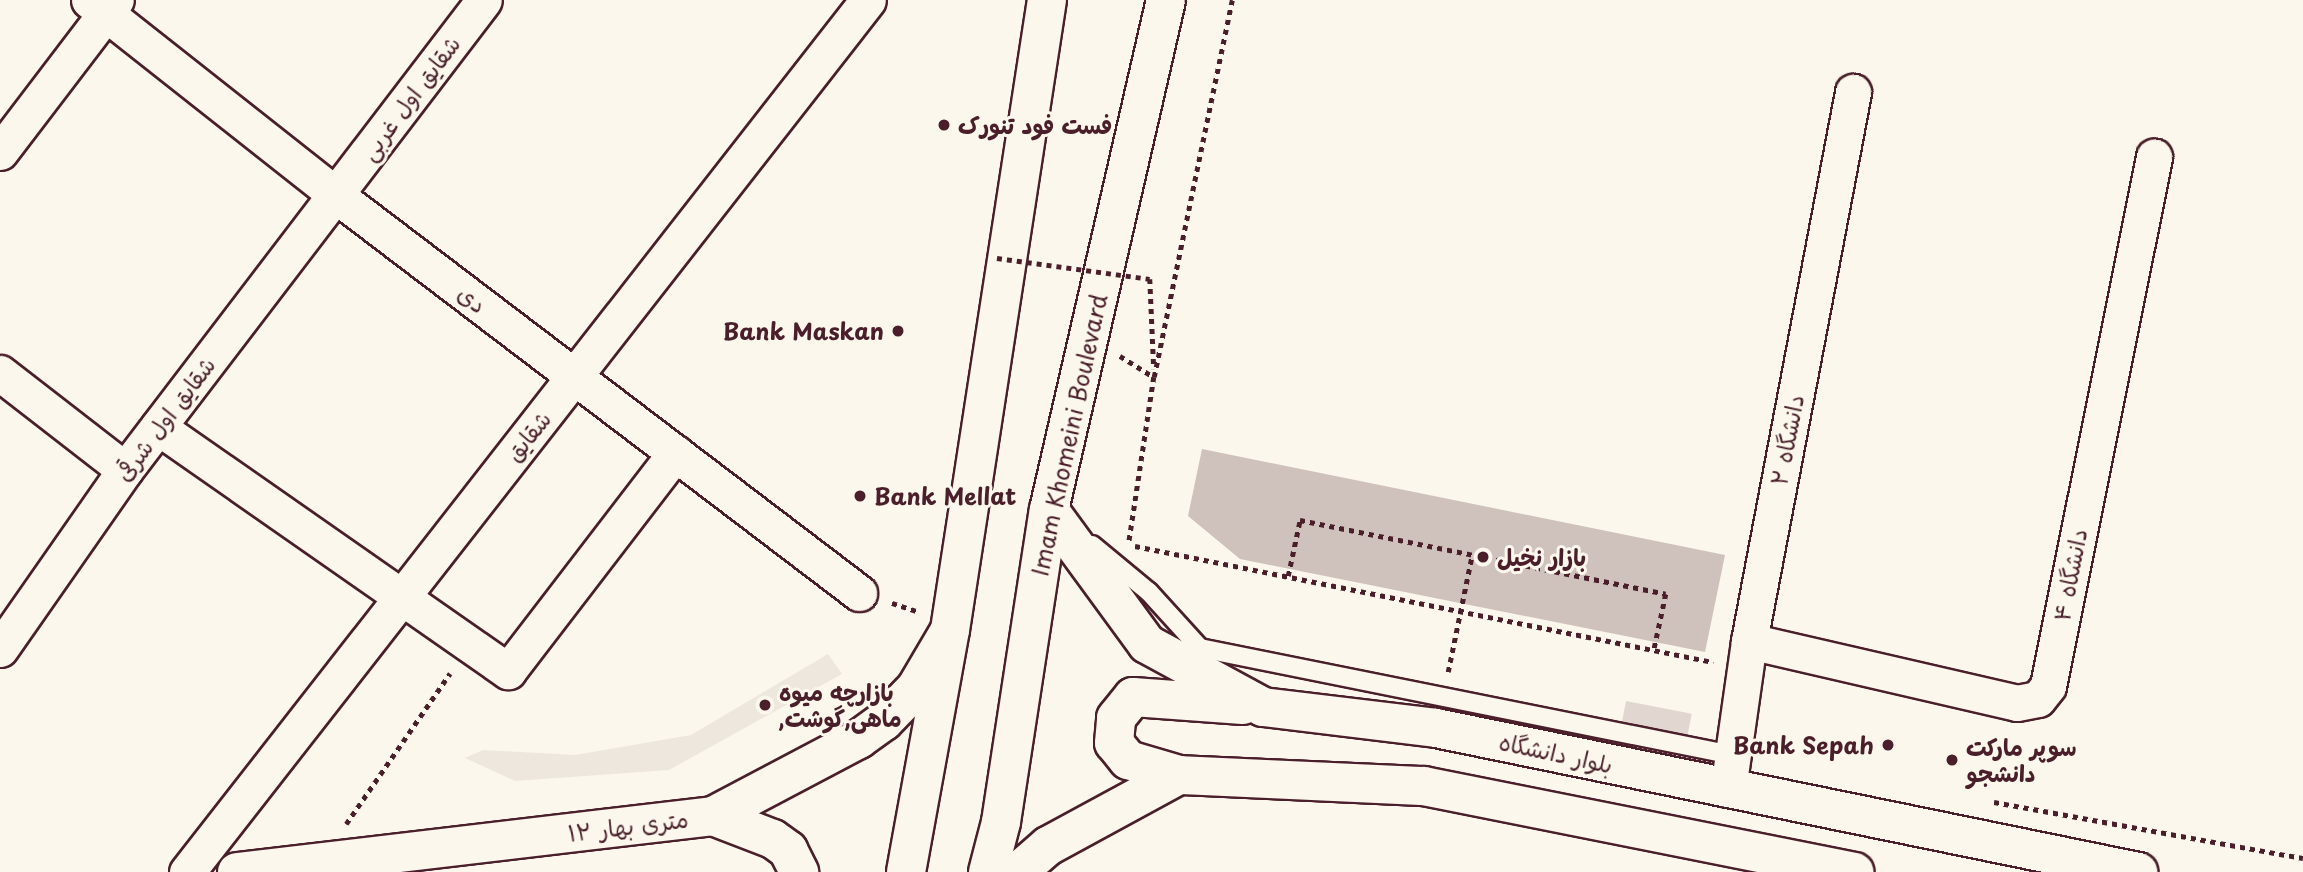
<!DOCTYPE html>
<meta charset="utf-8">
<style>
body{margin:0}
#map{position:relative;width:2303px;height:872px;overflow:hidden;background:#fbf7ec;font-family:"Playpen Sans","Playpen Sans Arabic",sans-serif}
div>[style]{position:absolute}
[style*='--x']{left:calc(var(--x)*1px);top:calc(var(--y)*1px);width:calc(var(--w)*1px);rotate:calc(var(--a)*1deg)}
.built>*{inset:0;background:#eee7de}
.green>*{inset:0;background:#e2d7d0;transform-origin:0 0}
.building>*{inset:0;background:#cfc2bc}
.path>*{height:4.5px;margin-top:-2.25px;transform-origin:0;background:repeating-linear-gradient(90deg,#4a1f2b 0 5px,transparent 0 10px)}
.roads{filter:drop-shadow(2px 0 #4a1f2b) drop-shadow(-2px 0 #4a1f2b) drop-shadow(0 2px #4a1f2b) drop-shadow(0 -2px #4a1f2b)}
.lane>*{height:18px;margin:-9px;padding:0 9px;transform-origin:9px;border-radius:9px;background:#fbf7ec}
.street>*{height:35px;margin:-17.5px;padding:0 17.5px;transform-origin:17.5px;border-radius:17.5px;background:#fbf7ec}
.secondary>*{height:38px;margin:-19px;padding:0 19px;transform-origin:19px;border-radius:19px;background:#fbf7ec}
.primary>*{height:38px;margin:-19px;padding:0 19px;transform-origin:19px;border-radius:19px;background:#fbf7ec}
.path-bridge>*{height:4.5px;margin-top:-2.25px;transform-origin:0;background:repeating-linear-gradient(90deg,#4a1f2b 0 5px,transparent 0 10px)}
.dots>*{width:19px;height:19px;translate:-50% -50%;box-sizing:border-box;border:4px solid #fbf7ec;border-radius:50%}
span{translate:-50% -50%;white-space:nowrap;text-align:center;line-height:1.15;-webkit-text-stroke:6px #fbf7ec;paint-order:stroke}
.street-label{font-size:23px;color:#4a1f2b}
.poi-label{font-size:23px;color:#4a1f2b;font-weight:700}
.left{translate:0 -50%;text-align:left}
.right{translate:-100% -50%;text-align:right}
</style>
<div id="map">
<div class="built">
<div style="clip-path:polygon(828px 654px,842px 674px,669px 770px,515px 781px,465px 758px,483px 750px,575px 755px,691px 735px)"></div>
</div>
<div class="green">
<div style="left:1626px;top:701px;width:67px;height:23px;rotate:11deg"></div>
</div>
<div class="building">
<div style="clip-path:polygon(1202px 449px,1725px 555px,1705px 652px,1240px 559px,1188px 516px)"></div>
</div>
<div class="path">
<div style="--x:1150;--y:279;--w:90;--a:87.5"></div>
<div style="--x:1120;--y:356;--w:40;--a:32"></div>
<div style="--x:1154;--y:377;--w:168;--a:98.6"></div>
<div style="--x:1154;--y:377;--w:385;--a:-78.3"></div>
<div style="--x:1135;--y:546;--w:590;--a:11.35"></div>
<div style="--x:1288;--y:576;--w:57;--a:-77.9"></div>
<div style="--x:1300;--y:520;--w:373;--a:11.4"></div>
<div style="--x:1666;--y:594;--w:57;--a:102.1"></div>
<div style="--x:892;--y:603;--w:26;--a:18"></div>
<div style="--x:1448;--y:672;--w:119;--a:-78.4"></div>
<div style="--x:1994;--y:802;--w:314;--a:10.3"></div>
<div style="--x:346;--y:824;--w:183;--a:-55.4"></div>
</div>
<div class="roads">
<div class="lane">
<div style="--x:1092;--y:545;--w:74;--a:39.5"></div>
<div style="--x:1149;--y:592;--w:76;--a:47.7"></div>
<div style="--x:1200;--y:648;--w:543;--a:11.37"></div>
</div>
<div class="street">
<div style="--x:89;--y:0;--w:316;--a:38.3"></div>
<div style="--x:337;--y:196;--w:656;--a:37.25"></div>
<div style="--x:0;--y:152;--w:191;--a:-52.7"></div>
<div style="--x:0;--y:373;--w:158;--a:37.8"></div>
<div style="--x:158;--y:427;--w:427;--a:34.9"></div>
<div style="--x:508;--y:671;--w:275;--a:-52.5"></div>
<div style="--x:1749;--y:641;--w:275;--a:13"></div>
<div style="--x:2017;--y:703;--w:21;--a:-11"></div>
<div style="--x:2038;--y:699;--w:16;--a:-52"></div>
<div style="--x:2048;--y:686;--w:540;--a:-78.67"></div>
<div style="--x:0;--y:649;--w:218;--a:-55.1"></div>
<div style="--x:125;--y:470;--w:591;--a:-52.63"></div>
<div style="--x:1728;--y:789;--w:149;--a:-81.9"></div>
<div style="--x:1749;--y:641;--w:559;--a:-79.27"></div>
<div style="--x:187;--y:872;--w:1106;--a:-52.01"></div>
</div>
<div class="secondary">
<div style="--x:1049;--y:510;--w:166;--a:53.8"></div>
<div style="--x:1147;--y:644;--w:132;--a:28.5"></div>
<div style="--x:1263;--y:707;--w:174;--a:6.9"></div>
<div style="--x:1436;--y:728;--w:717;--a:11.59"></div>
<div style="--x:1179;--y:775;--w:53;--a:-163.6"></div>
<div style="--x:1128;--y:760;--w:22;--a:-129"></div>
<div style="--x:1114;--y:743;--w:25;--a:-85"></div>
<div style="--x:1116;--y:718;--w:27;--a:-51"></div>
<div style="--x:1133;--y:697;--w:110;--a:4.2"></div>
<div style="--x:713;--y:816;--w:64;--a:21"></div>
<div style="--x:773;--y:839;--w:19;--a:36"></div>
<div style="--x:788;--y:850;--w:25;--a:63"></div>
<div style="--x:237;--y:872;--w:479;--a:-6.7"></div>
<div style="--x:713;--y:816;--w:165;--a:-27.8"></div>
<div style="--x:859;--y:739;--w:31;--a:-36"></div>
<div style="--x:884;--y:721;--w:46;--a:-45.9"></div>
<div style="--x:916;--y:688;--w:65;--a:-59.5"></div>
<div style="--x:1018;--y:872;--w:40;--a:-41"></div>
<div style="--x:1048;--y:846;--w:149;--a:-28.5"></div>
<div style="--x:1179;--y:775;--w:245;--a:2.6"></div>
<div style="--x:1424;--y:786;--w:439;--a:11.3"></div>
</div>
<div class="primary">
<div style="--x:906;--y:872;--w:246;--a:-79.7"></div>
<div style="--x:950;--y:630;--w:637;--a:-81.25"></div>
<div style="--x:988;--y:872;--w:52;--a:-75.4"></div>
<div style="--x:1001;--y:822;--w:316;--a:-81.3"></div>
<div style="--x:1049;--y:510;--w:523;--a:-77.08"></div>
</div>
</div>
<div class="path-bridge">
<div style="--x:997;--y:258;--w:154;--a:7.8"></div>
</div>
<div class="dots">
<div style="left:944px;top:125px;background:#4a1f2b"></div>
<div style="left:898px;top:331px;background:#4a1f2b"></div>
<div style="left:860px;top:496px;background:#4a1f2b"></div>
<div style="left:1483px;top:557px;background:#4a1f2b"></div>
<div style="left:765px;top:705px;background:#4a1f2b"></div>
<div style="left:1888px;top:745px;background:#4a1f2b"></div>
<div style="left:1952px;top:760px;background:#4a1f2b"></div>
</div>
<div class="street-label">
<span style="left:410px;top:98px;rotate:-53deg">شقایق اول غربی</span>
<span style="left:472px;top:299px;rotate:37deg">دی</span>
<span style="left:165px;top:419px;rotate:-53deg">شقایق اول شرقی</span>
<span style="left:1069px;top:435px;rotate:-78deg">Imam Khomeini Boulevard</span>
<span style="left:528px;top:436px;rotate:-51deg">شقایق</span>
<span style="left:1787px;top:440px;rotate:-79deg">دانشگاه ۲</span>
<span style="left:2070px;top:575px;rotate:-79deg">دانشگاه ۴</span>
<span style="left:1556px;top:753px;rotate:12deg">بلوار دانشگاه</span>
<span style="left:628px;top:826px;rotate:-7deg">۱۲ متری بهار</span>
</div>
<div class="poi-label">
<span class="left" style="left:958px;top:125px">فست فود تنورک</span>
<span class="right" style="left:884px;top:331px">Bank Maskan</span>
<span class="left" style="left:874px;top:496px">Bank Mellat</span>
<span class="left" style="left:1497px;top:557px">بازار نخیل</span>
<span class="left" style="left:779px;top:705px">بازارچه میوه<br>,ماهی,گوشت</span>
<span class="right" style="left:1874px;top:745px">Bank Sepah</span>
<span class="left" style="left:1966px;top:760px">سوپر مارکت<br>دانشجو</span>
</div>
</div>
